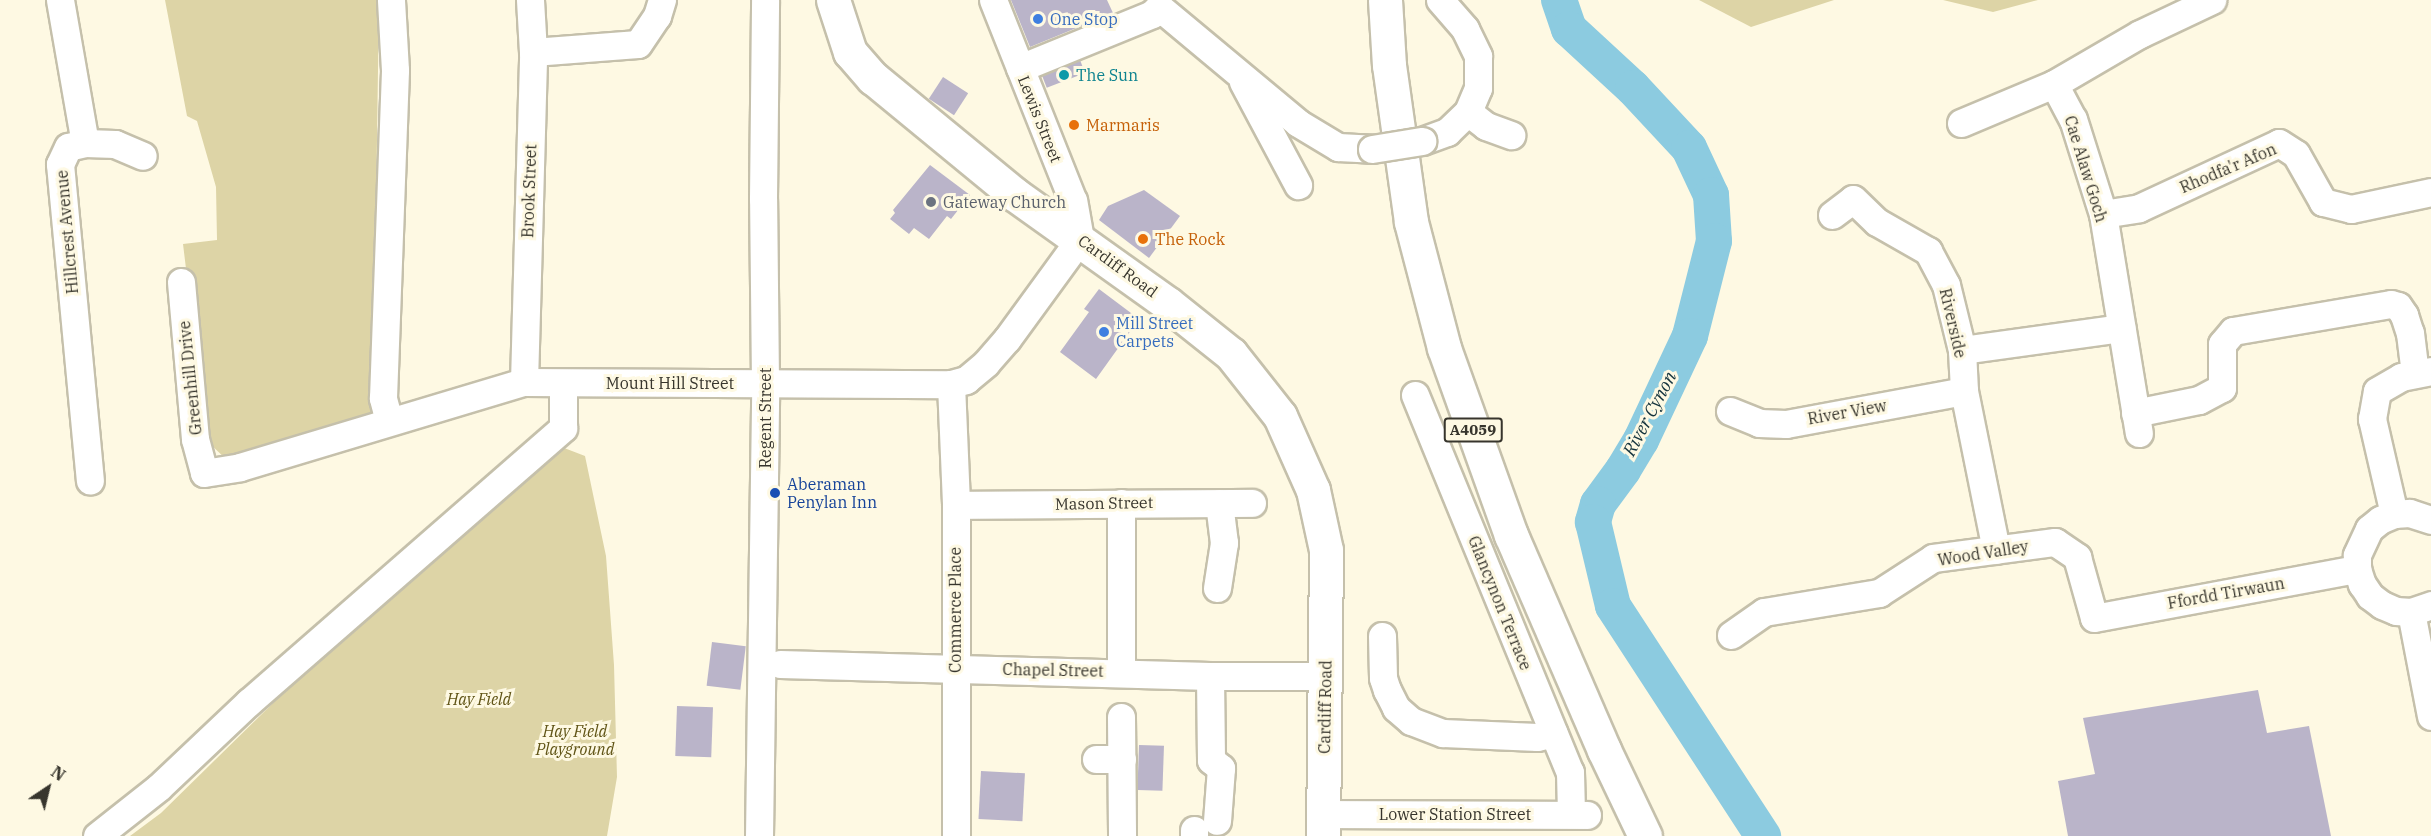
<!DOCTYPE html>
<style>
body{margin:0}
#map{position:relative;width:2431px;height:836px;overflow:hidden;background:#fef9e3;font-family:"IBM Plex Serif",serif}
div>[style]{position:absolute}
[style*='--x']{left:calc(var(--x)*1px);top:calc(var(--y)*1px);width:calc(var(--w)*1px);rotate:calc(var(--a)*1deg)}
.green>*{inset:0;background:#ddd4a6}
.river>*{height:36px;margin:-18px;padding:0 18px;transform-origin:18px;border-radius:18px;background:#8ccbe0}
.building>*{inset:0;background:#bab4c9;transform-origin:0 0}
.roads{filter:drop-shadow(2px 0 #c5c0ab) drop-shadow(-2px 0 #c5c0ab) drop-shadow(0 2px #c5c0ab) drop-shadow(0 -2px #c5c0ab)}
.minor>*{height:27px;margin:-13.5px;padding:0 13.5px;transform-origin:13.5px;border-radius:13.5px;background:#fff}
.major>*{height:33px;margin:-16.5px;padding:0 16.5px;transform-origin:16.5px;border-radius:16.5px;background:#fff}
.bridges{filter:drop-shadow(2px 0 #c5c0ab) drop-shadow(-2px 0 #c5c0ab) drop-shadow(0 2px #c5c0ab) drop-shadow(0 -2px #c5c0ab)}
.minor-bridge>*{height:27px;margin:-13.5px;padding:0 13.5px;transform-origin:13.5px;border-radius:13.5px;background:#fff}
.dots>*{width:16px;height:16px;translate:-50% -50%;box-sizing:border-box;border:3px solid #fef9e3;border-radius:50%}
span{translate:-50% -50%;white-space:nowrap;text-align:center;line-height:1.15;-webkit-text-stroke:6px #fef9e3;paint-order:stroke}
.shield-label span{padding:2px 4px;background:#fef9e3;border:2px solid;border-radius:4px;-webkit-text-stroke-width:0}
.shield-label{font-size:15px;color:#37352d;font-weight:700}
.shop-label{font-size:16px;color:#366cbe}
.left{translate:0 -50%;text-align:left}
.culture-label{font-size:16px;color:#0d838f}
.street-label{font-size:16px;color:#37352d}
.food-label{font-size:16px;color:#c56008}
.worship-label{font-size:16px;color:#5b616d}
.transit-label{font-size:16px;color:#164399}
.park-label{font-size:16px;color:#605416;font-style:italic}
.water-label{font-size:18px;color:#14333d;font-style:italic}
.north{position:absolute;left:18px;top:758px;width:60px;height:60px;-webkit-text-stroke:4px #fef9e3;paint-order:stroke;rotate:35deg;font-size:16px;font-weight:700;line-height:24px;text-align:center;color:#37352d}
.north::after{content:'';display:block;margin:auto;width:21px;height:27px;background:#37352d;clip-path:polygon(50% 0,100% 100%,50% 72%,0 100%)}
</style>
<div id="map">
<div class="green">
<div style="clip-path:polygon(165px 0,379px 0,373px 420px,228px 461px,207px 441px,183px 244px,217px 240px,216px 187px,197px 121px,187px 116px)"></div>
<div style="clip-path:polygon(1699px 0,1834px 0,1751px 27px)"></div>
<div style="clip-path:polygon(1943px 0,2038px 0,1993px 12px)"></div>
<div style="clip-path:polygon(559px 446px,585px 456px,606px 556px,614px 665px,617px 777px,607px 836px,130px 836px,161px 813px,323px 654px)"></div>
</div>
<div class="river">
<div style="--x:1559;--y:0;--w:31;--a:71"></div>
<div style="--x:1569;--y:29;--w:87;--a:42.7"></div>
<div style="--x:1633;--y:88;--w:82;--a:47"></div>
<div style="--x:1689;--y:148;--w:52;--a:64.9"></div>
<div style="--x:1711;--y:195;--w:46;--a:86.3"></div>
<div style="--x:1714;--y:241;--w:98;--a:104.2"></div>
<div style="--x:1690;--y:336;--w:115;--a:115.2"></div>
<div style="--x:1641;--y:440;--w:35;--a:121"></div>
<div style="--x:1623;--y:470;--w:42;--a:126.3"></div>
<div style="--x:1598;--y:504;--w:19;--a:106"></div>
<div style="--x:1593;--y:522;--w:86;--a:76.6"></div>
<div style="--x:1613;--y:606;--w:275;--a:56.9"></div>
</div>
<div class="building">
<div style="clip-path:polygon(1011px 0,1107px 0,1113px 13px,1030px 47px)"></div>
<div style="left:1080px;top:60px;width:14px;height:41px;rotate:69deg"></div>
<div style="left:943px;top:77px;width:30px;height:26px;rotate:33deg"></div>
<div style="clip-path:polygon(930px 165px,970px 195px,951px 219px,947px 216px,929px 239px,914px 228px,909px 234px,890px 219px,895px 213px,893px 210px)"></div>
<div style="clip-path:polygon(1144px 190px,1180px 216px,1149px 258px,1099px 220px,1108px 206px)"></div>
<div style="clip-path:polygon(1099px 289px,1139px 319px,1096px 379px,1060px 352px,1089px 312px,1084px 309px)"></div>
<div style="left:712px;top:642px;width:34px;height:44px;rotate:7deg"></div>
<div style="clip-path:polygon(2258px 690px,2267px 733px,2309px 726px,2331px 836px,2068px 836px,2058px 781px,2095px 774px,2083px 718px)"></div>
<div style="left:677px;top:706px;width:36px;height:50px;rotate:2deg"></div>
<div style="left:1139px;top:745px;width:25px;height:45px;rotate:2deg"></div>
<div style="left:981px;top:771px;width:44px;height:48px;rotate:3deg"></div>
</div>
<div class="roads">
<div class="minor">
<div style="--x:60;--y:0;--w:145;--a:80.1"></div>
<div style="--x:85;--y:143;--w:17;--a:167"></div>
<div style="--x:68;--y:147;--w:19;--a:115"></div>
<div style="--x:60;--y:164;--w:318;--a:84.6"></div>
<div style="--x:1440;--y:0;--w:38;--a:49"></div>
<div style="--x:1465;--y:29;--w:30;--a:64"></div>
<div style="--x:1478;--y:56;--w:32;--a:90"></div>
<div style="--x:1478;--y:88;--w:26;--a:113"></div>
<div style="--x:1159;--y:7;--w:181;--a:39.8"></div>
<div style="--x:1298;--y:123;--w:47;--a:31"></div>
<div style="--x:1338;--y:147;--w:34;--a:3"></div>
<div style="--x:533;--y:52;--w:105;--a:-4.4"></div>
<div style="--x:638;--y:44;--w:34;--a:-56"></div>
<div style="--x:657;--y:16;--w:17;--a:-73"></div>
<div style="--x:1020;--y:68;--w:143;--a:-22.2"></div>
<div style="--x:1152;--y:14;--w:10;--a:-45"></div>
<div style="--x:1243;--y:82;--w:117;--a:61.9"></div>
<div style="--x:2054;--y:84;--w:40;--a:62"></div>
<div style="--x:2073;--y:119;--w:100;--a:72.5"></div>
<div style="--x:2103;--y:214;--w:222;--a:80.7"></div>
<div style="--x:1961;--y:123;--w:101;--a:-22.8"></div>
<div style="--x:2054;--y:84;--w:99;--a:-30.2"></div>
<div style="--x:2140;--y:34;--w:80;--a:-25.3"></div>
<div style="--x:1422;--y:141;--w:27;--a:-20"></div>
<div style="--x:1447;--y:132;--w:29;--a:-44"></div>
<div style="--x:1468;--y:112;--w:23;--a:38"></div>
<div style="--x:1486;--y:126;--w:27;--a:20"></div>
<div style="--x:85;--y:143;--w:30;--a:2"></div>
<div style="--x:115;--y:144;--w:30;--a:23"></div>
<div style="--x:2103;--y:214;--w:36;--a:-9"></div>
<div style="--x:2139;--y:208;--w:154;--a:-24.9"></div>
<div style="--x:2279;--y:143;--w:20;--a:33"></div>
<div style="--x:2296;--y:154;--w:55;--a:60.6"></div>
<div style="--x:2323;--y:202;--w:29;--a:14"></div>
<div style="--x:2351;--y:209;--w:82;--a:-12"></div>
<div style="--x:1832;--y:215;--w:26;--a:-37"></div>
<div style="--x:1853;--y:199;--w:33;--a:44"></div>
<div style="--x:1877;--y:222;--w:59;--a:29.6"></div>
<div style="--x:1928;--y:251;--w:38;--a:62"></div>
<div style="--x:1946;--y:285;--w:67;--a:76.2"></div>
<div style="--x:1962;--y:350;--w:41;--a:87.2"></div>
<div style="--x:1964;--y:391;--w:162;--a:78.6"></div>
<div style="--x:181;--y:282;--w:158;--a:84.9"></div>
<div style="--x:195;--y:439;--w:35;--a:75"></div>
<div style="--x:204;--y:473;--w:36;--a:-9"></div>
<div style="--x:240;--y:467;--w:296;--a:-16.7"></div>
<div style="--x:524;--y:382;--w:427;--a:0.3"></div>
<div style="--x:951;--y:384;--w:16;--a:-15"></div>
<div style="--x:966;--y:380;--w:26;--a:-40"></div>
<div style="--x:986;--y:363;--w:32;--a:-49"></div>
<div style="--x:1007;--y:339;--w:124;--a:-53.9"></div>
<div style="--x:1080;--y:239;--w:39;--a:-100"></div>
<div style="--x:1073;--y:201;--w:216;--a:-111.7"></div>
<div style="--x:1962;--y:350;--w:161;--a:-7.9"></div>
<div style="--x:524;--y:382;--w:330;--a:-88.4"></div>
<div style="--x:533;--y:52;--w:52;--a:-93.3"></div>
<div style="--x:951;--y:384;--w:121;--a:87.6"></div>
<div style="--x:956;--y:505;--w:331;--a:90"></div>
<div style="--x:1415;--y:395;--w:408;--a:67.7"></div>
<div style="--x:1570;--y:772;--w:42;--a:88.6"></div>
<div style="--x:1730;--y:411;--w:31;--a:22"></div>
<div style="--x:1759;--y:423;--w:27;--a:2"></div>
<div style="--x:1786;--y:424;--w:181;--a:-10.5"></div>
<div style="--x:2135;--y:413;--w:65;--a:-11.5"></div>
<div style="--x:2199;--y:400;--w:26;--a:-28"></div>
<div style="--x:2222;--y:388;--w:44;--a:-90"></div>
<div style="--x:2222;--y:344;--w:17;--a:-50"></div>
<div style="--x:2233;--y:331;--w:160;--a:-9.7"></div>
<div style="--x:2391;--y:304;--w:7;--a:16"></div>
<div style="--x:2398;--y:306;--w:11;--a:56"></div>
<div style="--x:2404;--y:315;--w:19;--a:72"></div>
<div style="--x:2410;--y:333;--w:41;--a:83"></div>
<div style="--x:389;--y:421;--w:24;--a:-105"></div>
<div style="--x:383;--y:398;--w:328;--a:-87.9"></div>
<div style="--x:395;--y:70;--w:70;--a:-93.3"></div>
<div style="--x:956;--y:505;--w:296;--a:-0.4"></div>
<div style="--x:2394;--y:514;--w:98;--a:-103"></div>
<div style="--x:2372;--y:419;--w:28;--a:-80"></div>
<div style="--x:2377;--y:391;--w:28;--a:-30"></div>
<div style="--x:2401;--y:377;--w:31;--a:-11"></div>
<div style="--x:2431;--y:520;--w:23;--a:-162"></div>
<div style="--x:2409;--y:513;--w:15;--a:176"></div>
<div style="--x:2394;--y:514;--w:15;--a:157"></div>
<div style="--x:2380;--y:520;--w:14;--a:141"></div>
<div style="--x:2369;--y:529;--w:29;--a:115"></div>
<div style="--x:2357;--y:555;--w:14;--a:90"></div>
<div style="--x:2357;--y:569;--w:16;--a:72"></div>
<div style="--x:2362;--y:584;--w:14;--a:56"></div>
<div style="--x:2370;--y:596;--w:15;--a:37"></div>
<div style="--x:2382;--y:605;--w:15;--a:23"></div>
<div style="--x:2396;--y:611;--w:15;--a:4"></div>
<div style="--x:2411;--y:612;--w:21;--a:-19"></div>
<div style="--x:1217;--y:588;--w:46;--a:-81.2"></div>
<div style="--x:1224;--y:543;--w:40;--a:-97.1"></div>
<div style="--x:2411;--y:612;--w:106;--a:79.1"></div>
<div style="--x:1731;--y:635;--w:40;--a:-34.9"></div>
<div style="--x:1764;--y:612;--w:117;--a:-9.4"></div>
<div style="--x:1879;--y:593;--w:64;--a:-32.9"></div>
<div style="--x:1933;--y:558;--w:123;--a:-7.5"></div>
<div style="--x:2055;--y:542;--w:27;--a:34"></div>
<div style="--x:2077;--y:557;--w:63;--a:74.4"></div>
<div style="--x:2094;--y:618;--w:268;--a:-10.6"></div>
<div style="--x:1382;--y:636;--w:42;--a:88.6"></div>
<div style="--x:1383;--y:678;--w:13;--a:72"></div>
<div style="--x:1387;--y:690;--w:20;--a:63"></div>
<div style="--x:1396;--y:708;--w:20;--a:41"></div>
<div style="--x:1411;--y:721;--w:34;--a:21"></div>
<div style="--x:1443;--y:733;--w:94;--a:2.4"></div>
<div style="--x:1537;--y:737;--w:17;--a:-13"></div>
<div style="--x:780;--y:664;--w:430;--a:1.6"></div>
<div style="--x:1210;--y:676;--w:116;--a:0"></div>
<div style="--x:1121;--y:672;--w:169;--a:-90"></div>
<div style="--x:1210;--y:676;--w:84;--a:89.3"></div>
<div style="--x:1211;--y:760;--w:13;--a:39"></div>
<div style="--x:1221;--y:768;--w:53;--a:94.3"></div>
<div style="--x:1121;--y:717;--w:119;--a:89.5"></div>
<div style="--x:1096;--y:759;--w:26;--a:0"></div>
<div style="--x:1324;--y:814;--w:263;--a:0.2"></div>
<div style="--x:97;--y:836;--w:79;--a:-38.3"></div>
<div style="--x:159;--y:787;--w:124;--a:-43.4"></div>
<div style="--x:249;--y:702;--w:417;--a:-41.1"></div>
<div style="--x:563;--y:428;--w:44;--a:-90"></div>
<div style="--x:759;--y:836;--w:454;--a:-89.2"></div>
<div style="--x:765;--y:382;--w:183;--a:-90.6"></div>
<div style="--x:763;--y:199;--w:199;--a:-89.4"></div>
<div style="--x:1194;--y:836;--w:6;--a:-90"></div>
</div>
<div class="major">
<div style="--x:833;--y:0;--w:55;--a:71.9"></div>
<div style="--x:850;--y:52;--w:35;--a:49"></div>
<div style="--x:873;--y:78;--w:183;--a:39.4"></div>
<div style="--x:1014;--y:194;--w:188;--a:35.5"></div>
<div style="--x:1167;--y:303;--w:82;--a:38.6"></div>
<div style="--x:1231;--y:354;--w:79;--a:51.7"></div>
<div style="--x:1280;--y:416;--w:81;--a:66"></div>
<div style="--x:1313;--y:490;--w:61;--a:77.8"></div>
<div style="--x:1326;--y:550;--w:286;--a:90.6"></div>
<div style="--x:1385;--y:0;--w:65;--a:86.5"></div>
<div style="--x:1389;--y:65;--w:159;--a:82"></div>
<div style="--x:1411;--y:222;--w:130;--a:75.3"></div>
<div style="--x:1444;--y:348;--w:199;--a:70.3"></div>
<div style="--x:1511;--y:535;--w:234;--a:66.6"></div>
<div style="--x:1604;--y:750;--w:95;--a:64.5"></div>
</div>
</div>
<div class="bridges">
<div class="minor-bridge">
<div style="--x:1372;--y:149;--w:51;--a:-9.1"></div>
</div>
</div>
<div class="dots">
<div style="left:1038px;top:19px;background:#3f7fe0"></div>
<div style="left:1064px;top:75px;background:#0f9aa8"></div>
<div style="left:1074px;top:125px;background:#e8710a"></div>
<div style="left:931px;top:202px;background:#6b7280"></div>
<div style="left:1143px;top:239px;background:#e8710a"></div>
<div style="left:1104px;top:332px;background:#3f7fe0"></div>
<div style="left:775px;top:493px;background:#1a4fb4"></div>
</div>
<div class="shield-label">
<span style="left:1473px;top:430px">A4059</span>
</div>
<div class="shop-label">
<span class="left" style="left:1050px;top:19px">One Stop</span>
<span class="left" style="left:1116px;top:332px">Mill Street<br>Carpets</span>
</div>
<div class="culture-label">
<span class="left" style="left:1076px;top:75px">The Sun</span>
</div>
<div class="street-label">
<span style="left:1040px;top:119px;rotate:68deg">Lewis Street</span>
<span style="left:2228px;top:168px;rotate:-23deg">Rhodfa'r Afon</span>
<span style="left:2086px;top:169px;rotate:73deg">Cae Alaw Goch</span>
<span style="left:529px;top:191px;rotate:-88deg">Brook Street</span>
<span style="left:67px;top:232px;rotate:-95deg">Hillcrest Avenue</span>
<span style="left:1118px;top:266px;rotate:36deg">Cardiff Road</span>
<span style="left:1953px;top:323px;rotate:77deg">Riverside</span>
<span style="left:190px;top:378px;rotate:-96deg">Greenhill Drive</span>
<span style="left:670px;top:383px">Mount Hill Street</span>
<span style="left:1847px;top:412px;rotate:-10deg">River View</span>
<span style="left:765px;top:418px;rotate:-90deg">Regent Street</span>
<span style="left:1104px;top:503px;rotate:-1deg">Mason Street</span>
<span style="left:1983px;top:553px;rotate:-9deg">Wood Valley</span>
<span style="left:2226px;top:593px;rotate:-10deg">Ffordd Tirwaun</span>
<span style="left:1500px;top:603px;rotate:68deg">Glancynon Terrace</span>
<span style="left:955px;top:610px;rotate:-90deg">Commerce Place</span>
<span style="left:1053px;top:670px;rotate:1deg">Chapel Street</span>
<span style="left:1325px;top:707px;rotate:-89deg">Cardiff Road</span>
<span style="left:1455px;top:814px">Lower Station Street</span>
</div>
<div class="food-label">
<span class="left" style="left:1086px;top:125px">Marmaris</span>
<span class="left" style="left:1155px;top:239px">The Rock</span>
</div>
<div class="worship-label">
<span class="left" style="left:943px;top:202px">Gateway Church</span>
</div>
<div class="transit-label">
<span class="left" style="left:787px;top:493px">Aberaman<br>Penylan Inn</span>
</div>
<div class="park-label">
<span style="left:479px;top:699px">Hay Field</span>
<span style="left:575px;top:740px">Hay Field<br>Playground</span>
</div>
<div class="water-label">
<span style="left:1650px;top:414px;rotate:-62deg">River Cynon</span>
</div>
<div class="north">N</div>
</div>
